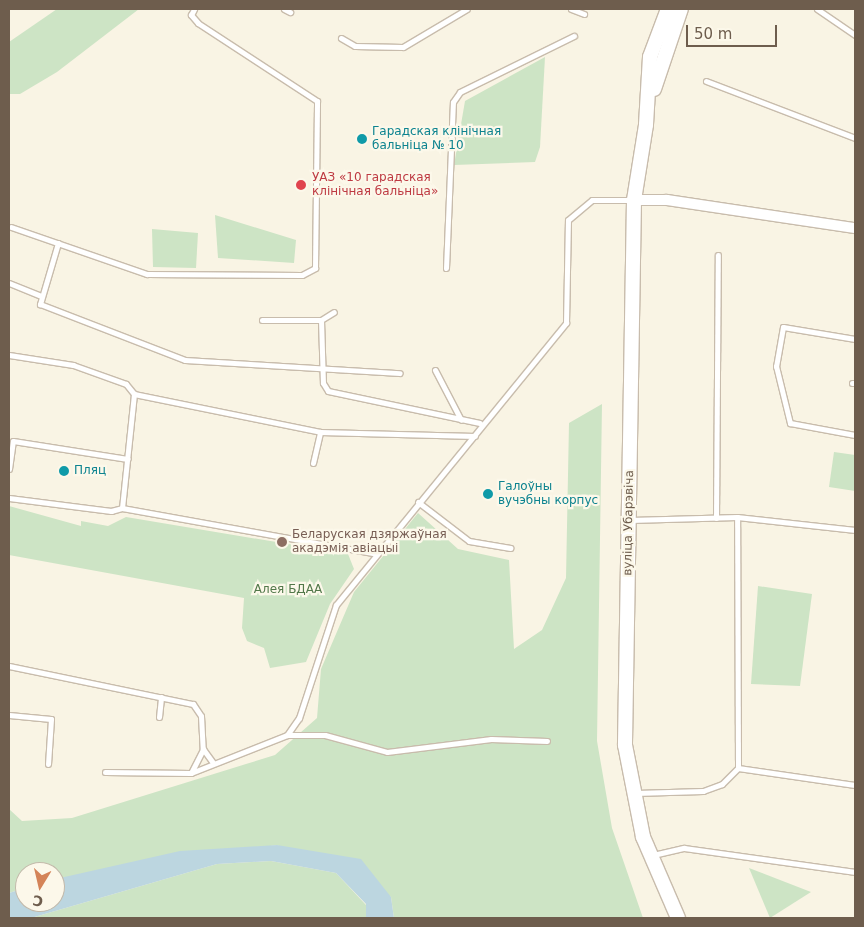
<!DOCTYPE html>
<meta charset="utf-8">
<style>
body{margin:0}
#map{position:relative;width:864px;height:927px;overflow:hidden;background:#f9f4e4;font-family:"DejaVu Sans",sans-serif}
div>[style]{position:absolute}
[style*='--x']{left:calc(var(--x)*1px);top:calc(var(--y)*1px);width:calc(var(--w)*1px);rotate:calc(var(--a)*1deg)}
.green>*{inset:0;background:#cde4c5}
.water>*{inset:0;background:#bcd6e0}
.roads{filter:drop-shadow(1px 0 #c8bcac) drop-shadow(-1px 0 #c8bcac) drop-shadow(0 1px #c8bcac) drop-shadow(0 -1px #c8bcac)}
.service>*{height:5px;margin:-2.5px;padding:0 2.5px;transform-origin:2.5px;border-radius:2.5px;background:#fff}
.minor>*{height:10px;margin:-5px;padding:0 5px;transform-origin:5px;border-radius:5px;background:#fff}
.secondary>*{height:14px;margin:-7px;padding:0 7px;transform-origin:7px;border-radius:7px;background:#fff}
.dots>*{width:14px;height:14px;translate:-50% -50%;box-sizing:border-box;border:2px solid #fcf8ea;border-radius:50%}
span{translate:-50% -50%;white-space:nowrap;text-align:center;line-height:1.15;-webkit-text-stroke:4.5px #fcf8ea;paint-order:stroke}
.culture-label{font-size:12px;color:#0d838f}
.left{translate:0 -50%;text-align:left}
.health-label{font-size:12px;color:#be3a42}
.street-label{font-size:12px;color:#6e5d4d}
.education-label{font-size:12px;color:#785e54}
.park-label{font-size:12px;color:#52784a}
.frame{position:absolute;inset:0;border:10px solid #6e5d4d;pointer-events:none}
.north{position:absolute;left:15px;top:862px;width:50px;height:50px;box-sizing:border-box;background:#fcf8ea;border:1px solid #c3baab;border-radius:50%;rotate:189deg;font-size:14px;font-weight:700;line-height:20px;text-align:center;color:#6e5d4d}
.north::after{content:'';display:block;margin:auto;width:18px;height:22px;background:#d48458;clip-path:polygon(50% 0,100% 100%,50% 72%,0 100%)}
.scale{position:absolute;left:686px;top:25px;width:91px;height:22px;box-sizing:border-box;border:2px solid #6e5d4d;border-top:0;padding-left:6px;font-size:15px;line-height:18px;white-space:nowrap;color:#6e5d4d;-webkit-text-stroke:4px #fcf8ea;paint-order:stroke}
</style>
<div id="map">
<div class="green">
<div style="clip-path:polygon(57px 9px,139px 9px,57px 72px,20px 94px,9px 94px,9px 42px)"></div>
<div style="clip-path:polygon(545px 57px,540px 147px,535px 162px,454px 165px,465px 101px)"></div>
<div style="clip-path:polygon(215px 215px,296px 240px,294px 263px,218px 258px)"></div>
<div style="clip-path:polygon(152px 229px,198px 233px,196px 268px,153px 267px)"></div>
<div style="clip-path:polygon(602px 404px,597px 741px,612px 828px,643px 918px,394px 918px,391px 897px,277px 845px,55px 879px,55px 872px,25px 872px,25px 888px,9px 893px,9px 809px,22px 821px,72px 818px,275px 755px,317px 718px,321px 669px,354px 592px,418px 513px,458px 549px,509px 560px,514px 649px,542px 630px,566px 578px,569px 423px)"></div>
<div style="clip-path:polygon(834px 452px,855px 455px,855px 491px,829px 487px)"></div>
<div style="clip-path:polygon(9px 506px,81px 526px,81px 521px,108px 526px,126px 517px,348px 554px,354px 569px,330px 604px,306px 662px,270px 668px,264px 648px,247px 641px,242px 628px,244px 598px,9px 555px)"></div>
<div style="clip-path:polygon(758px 586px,812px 594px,800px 686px,751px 684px)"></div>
<div style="clip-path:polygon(271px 861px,336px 873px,366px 905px,366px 918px,31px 918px,217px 864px)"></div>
<div style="clip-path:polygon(749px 868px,811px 892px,770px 918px)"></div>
</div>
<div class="water">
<div style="clip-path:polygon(277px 845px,361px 859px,391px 897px,394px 918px,366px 918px,366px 904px,336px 873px,271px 861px,217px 864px,31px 918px,9px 918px,9px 893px,25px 888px,25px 902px,55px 902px,55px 879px,60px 878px,180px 851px)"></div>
</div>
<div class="roads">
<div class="service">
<div style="--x:284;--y:9;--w:7;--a:27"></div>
<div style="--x:571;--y:9;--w:14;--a:21"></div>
<div style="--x:817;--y:9;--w:46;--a:34.4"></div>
<div style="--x:341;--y:38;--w:16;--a:30"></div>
<div style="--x:355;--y:46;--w:48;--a:1.2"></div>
<div style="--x:403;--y:47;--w:74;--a:-30.7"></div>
<div style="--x:706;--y:81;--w:160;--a:20.9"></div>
<div style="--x:11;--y:227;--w:144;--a:19.1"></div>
<div style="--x:147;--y:274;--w:155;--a:0.4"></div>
<div style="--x:302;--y:275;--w:15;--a:-28"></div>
<div style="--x:315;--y:268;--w:167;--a:-89.3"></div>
<div style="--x:317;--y:101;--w:142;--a:-146.8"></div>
<div style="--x:198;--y:23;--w:11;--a:-131"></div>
<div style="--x:191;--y:15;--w:7;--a:-63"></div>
<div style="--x:58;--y:243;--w:64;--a:106.4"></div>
<div style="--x:40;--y:304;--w:155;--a:21.1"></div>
<div style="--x:185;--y:360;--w:215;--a:3.5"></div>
<div style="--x:446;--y:268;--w:166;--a:-87.6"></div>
<div style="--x:453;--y:102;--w:12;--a:-55"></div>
<div style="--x:460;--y:92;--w:127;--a:-26.2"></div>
<div style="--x:9;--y:283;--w:35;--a:22"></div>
<div style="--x:262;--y:320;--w:59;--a:0"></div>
<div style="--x:321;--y:320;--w:15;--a:-32"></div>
<div style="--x:321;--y:320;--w:63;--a:88.2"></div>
<div style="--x:323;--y:383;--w:9;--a:58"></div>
<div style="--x:328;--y:391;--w:155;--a:11.9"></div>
<div style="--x:855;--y:339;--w:73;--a:-170.5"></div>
<div style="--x:783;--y:327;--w:40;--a:100"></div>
<div style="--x:776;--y:366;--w:59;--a:76.2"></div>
<div style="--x:790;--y:423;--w:66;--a:10.5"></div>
<div style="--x:9;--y:355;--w:65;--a:8.9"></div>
<div style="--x:73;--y:365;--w:56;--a:19.7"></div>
<div style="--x:126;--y:384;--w:13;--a:51"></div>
<div style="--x:134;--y:394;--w:190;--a:11.5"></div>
<div style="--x:320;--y:432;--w:155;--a:1.5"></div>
<div style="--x:435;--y:370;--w:56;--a:62.5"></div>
<div style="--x:852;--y:383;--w:3;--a:0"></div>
<div style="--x:313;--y:463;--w:32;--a:-77"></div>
<div style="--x:9;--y:469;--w:28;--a:-82"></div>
<div style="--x:13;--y:441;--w:116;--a:8.9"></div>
<div style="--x:9;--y:498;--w:103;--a:7.3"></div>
<div style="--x:111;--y:511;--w:11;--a:-15"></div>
<div style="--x:122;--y:508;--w:259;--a:10.2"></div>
<div style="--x:418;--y:502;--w:64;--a:37.4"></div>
<div style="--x:469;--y:541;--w:42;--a:9.7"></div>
<div style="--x:122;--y:508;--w:115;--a:-84"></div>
<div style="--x:716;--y:518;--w:263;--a:-89.6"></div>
<div style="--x:630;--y:520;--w:107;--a:-1.6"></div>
<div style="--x:737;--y:517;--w:119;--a:6.3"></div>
<div style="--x:9;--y:666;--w:188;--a:11.7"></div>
<div style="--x:193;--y:704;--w:14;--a:56"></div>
<div style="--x:201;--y:716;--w:33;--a:87"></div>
<div style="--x:203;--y:749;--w:17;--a:54"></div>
<div style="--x:9;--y:715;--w:42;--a:5.4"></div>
<div style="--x:51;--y:719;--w:45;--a:93.8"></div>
<div style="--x:159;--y:717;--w:20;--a:-84"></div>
<div style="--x:287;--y:735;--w:38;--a:0"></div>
<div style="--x:325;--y:735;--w:64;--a:15.3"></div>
<div style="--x:387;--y:752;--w:105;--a:-7.1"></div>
<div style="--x:491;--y:739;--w:56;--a:2"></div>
<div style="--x:738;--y:768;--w:118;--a:8.3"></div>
<div style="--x:105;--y:772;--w:86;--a:0.7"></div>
<div style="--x:191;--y:773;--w:103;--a:-21.6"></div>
<div style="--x:287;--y:735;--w:21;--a:-55"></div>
<div style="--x:299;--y:718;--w:119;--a:-71.9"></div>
<div style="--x:336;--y:605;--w:364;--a:-50.8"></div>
<div style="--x:566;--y:323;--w:103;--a:-88.9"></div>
<div style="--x:568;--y:220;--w:31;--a:-40"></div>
<div style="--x:592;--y:200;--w:41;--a:0"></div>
<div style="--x:191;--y:773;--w:27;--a:-63"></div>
<div style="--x:635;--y:793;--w:68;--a:-1.7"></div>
<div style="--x:703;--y:791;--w:20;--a:-20"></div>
<div style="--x:722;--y:784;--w:23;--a:-45"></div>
<div style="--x:738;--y:768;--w:251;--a:-90.2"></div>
<div style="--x:653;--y:855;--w:32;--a:-13"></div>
<div style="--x:684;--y:848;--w:173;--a:8"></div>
</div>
<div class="minor">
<div style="--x:634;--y:200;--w:33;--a:0"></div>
<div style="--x:667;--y:200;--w:190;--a:8.5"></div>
</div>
<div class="secondary">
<div style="--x:668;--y:9;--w:51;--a:110.6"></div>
<div style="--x:650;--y:57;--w:68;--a:93.4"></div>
<div style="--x:646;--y:125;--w:76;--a:99.1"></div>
<div style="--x:634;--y:200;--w:545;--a:90.95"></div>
<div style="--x:625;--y:745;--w:94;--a:78.9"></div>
<div style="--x:643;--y:837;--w:88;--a:66.6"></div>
<div style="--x:654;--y:89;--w:84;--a:-71.4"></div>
</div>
</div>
<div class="dots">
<div style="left:362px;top:139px;background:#0f9aa8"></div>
<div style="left:301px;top:185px;background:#e0444e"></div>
<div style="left:64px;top:471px;background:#0f9aa8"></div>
<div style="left:488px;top:494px;background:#0f9aa8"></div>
<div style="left:282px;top:542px;background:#8d6e63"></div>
</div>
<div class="culture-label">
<span class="left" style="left:372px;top:139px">Гарадская клінічная<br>бальніца № 10</span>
<span class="left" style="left:74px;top:471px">Пляц</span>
<span class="left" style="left:498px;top:494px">Галоўны<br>вучэбны корпус</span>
</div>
<div class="health-label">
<span class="left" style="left:312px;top:185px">УАЗ «10 гарадская<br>клінічная бальніца»</span>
</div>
<div class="street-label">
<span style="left:629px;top:523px;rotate:-89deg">вуліца Убарэвіча</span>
</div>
<div class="education-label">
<span class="left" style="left:292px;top:542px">Беларуская дзяржаўная<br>акадэмія авіацыі</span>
</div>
<div class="park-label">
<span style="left:288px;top:590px">Алея БДАА</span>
</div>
<div class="frame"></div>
<div class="north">С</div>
<div class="scale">50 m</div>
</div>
